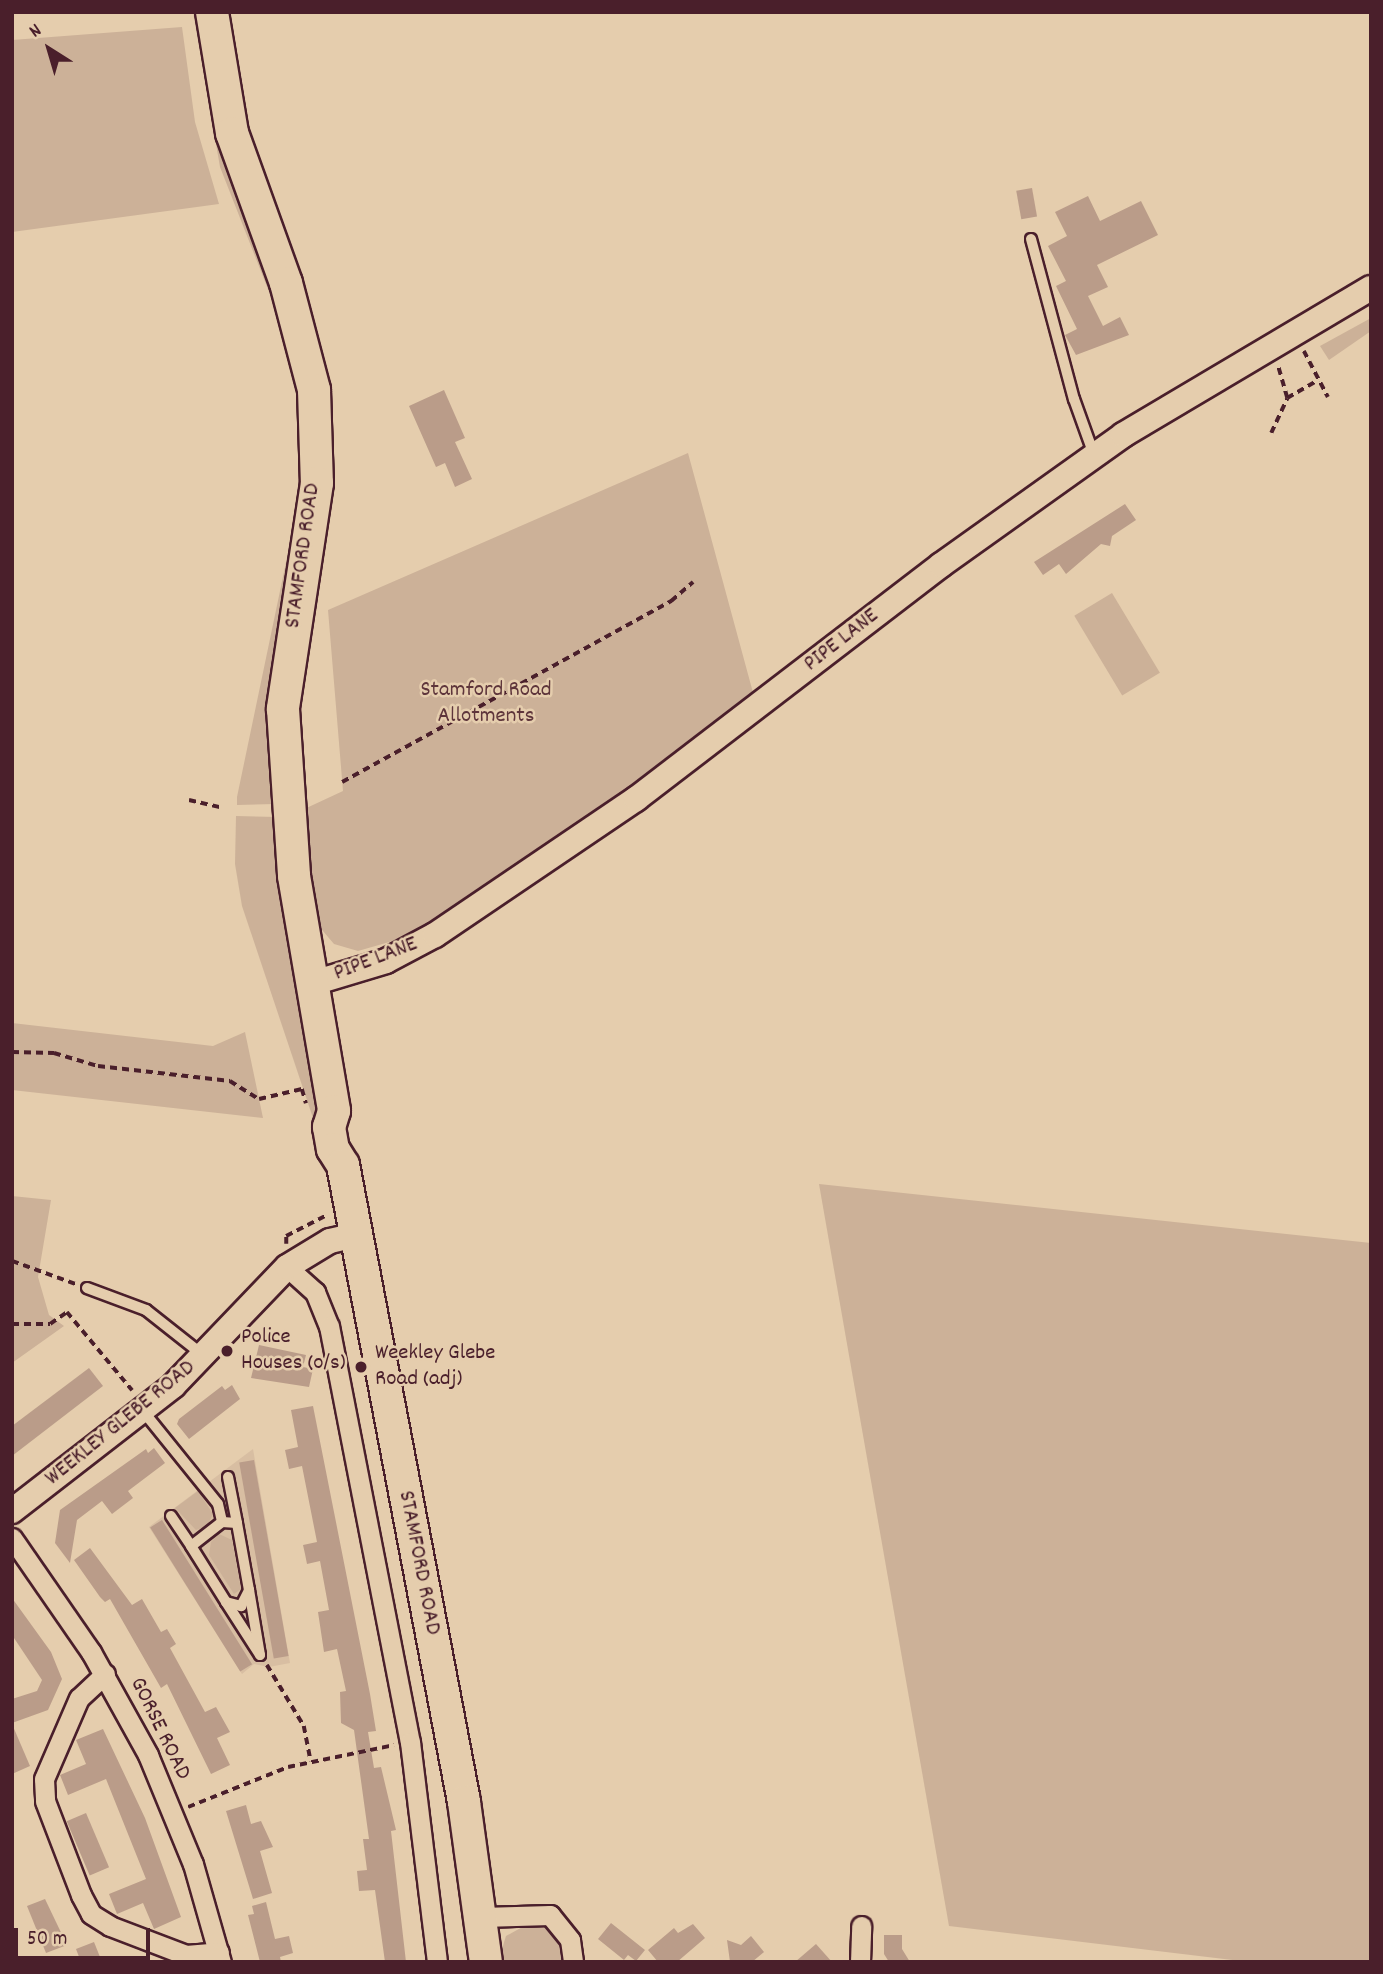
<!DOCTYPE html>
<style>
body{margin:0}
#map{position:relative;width:1383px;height:1974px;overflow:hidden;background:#e5cdad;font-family:Dekko,sans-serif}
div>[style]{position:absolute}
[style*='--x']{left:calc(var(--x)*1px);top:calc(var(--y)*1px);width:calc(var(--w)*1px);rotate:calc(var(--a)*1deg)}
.built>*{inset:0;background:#d8bea2}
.green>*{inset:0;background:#ccb198;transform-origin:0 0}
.building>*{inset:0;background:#ba9c89;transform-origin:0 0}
.path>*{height:3.5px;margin-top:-1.75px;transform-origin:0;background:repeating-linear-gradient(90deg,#4a1f2b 0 7px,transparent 0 12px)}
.roads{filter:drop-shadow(2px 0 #4a1f2b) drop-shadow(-2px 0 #4a1f2b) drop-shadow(0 2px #4a1f2b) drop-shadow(0 -2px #4a1f2b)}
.service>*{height:10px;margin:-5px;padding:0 5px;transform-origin:5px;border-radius:5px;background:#e5cdad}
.minor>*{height:19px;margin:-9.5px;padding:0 9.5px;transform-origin:9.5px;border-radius:9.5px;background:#e5cdad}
.tertiary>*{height:24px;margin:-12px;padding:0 12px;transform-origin:12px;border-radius:12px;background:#e5cdad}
.primary>*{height:32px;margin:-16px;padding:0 16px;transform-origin:16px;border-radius:16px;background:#e5cdad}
.dots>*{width:19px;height:19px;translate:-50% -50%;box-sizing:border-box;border:4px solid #e5cdad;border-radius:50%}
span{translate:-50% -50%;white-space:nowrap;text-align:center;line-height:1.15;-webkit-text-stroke:5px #e5cdad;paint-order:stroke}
.street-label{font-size:23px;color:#4a1f2b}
.park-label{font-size:23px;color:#5e353b}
.poi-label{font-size:23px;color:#4a1f2b}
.left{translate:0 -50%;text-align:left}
.frame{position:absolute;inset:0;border:14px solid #4a1f2b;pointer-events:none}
.north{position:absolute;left:14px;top:14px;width:70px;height:70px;-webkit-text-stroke:5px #e5cdad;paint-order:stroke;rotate:323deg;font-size:19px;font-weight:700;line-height:28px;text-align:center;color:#4a1f2b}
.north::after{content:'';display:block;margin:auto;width:24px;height:32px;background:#4a1f2b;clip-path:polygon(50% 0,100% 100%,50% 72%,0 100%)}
.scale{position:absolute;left:14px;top:1928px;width:136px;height:32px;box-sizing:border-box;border:4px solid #4a1f2b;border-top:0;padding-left:9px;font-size:21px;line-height:24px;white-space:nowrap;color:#4a1f2b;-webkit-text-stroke:5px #e5cdad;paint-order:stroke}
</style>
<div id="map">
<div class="built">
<div style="clip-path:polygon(253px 1449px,290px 1663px,269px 1667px,254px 1664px,242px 1674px,149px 1527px)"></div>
</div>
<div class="green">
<div style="clip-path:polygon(193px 12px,201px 12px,298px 357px,307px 458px,275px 804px,237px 805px,237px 797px,299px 500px,298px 390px,282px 325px,220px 167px)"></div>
<div style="clip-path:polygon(182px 27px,195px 122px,219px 204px,12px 232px,12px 40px)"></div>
<div style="clip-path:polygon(1371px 318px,1371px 331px,1329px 360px,1320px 346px)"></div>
<div style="clip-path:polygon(688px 453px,755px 700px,581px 827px,424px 932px,358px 951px,334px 944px,317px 924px,300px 811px,343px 791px,328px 610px)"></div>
<div style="left:1112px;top:593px;width:93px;height:44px;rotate:59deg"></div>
<div style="clip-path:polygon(236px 816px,278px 817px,325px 1131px,318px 1133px,242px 906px,235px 864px)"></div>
<div style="clip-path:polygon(12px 1023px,213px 1046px,245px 1032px,263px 1118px,12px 1090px)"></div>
<div style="clip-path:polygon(819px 1184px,1371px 1243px,1371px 1962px,1249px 1962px,949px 1926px)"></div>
<div style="clip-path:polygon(12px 1196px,51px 1200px,38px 1277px,49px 1315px,64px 1326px,12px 1363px)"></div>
<div style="clip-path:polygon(198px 1491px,213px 1514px,207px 1526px,196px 1530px,175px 1508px)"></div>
<div style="clip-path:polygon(219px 1534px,232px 1540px,241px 1589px,234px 1594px,209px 1555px,211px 1542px)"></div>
<div style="clip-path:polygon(526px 1925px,547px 1926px,559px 1938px,562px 1962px,498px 1962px,506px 1936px)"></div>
</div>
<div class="building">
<div style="left:1032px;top:188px;width:29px;height:16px;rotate:80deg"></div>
<div style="clip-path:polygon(1088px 196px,1100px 221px,1141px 201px,1158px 235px,1097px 265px,1108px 287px,1088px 296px,1103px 326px,1120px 317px,1129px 335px,1076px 355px,1065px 335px,1077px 329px,1056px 286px,1066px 281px,1048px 246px,1067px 236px,1055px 212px)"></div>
<div style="clip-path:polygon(444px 390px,465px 438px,455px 442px,472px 479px,455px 487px,445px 463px,436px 467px,409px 406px)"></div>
<div style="clip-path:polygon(1125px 504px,1136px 520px,1112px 536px,1110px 546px,1101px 544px,1066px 574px,1059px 564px,1043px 575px,1034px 562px)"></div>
<div style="clip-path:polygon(259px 1345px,306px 1355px,303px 1367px,313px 1369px,309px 1387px,251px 1378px)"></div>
<div style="clip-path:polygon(89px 1368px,103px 1386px,12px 1456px,12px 1426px)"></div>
<div style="clip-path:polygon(232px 1385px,240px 1399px,189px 1439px,177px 1424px,179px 1419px,222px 1386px,225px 1390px)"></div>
<div style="clip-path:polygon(313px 1406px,370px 1694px,376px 1731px,368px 1732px,374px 1768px,381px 1767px,396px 1830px,391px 1831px,406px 1962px,385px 1962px,375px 1890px,359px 1891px,357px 1871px,367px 1870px,363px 1839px,369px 1839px,354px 1730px,341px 1723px,340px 1692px,346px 1691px,337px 1649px,324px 1652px,318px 1612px,329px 1610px,320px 1561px,307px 1564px,305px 1554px,303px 1545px,317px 1542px,302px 1466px,289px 1469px,285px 1450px,298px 1447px,291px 1410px)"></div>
<div style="clip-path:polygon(154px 1448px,165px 1463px,128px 1491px,133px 1498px,112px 1514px,102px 1501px,77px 1520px,70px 1563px,55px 1543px,60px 1510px,146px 1449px,148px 1453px)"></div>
<div style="left:254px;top:1460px;width:199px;height:15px;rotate:80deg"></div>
<div style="left:162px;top:1520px;width:170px;height:14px;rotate:58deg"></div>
<div style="clip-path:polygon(90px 1548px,132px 1605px,142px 1599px,161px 1632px,167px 1629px,176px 1644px,170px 1648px,205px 1712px,216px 1707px,230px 1732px,217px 1738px,230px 1765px,211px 1774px,167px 1684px,161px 1688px,110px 1599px,105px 1602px,100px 1597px,74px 1560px)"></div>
<div style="clip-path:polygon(12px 1598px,51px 1652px,62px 1679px,48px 1710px,12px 1723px,12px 1699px,37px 1691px,42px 1680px,12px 1635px)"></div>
<div style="clip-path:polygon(12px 1724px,30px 1766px,12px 1774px)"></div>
<div style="clip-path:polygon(103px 1729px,145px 1818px,181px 1917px,154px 1929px,143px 1903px,117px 1914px,109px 1894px,146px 1879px,106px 1779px,68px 1795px,60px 1775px,86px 1764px,76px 1740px)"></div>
<div style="clip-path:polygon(246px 1805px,251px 1824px,261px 1821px,273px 1847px,260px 1851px,272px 1893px,253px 1899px,226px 1811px)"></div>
<div style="left:86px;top:1813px;width:59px;height:21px;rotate:67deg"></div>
<div style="clip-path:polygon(45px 1899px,67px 1945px,46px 1953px,27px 1906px)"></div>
<div style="clip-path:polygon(266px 1902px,275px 1939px,289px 1936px,293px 1953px,280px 1957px,281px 1962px,260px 1962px,248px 1915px,254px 1914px,252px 1906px)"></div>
<div style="clip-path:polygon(611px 1923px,645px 1950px,636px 1961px,628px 1955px,624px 1960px,598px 1939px)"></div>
<div style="clip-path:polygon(693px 1924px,705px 1938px,677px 1962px,658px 1962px,648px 1950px,674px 1928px,678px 1933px)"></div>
<div style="clip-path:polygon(884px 1935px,902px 1935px,902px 1949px,910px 1962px,889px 1962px,884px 1954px)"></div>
<div style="clip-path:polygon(751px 1936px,764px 1952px,752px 1962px,730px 1962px,727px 1940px,741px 1945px)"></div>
<div style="clip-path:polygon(94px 1942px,102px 1962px,81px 1962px,76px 1949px)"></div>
<div style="clip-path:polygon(816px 1944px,832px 1962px,795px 1962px)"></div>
</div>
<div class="path">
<div style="--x:1304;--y:351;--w:52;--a:62.4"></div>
<div style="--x:1287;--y:398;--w:36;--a:-30"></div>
<div style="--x:1271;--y:433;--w:38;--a:-65"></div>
<div style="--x:1287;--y:398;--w:32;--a:-106"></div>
<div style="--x:342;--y:782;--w:376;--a:-28.8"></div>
<div style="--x:671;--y:601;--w:29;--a:-41"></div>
<div style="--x:189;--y:800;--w:35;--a:13"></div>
<div style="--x:12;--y:1052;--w:42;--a:1.4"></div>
<div style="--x:54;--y:1053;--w:46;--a:16.5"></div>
<div style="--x:98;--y:1066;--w:133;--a:6.5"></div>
<div style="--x:230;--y:1081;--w:34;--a:32"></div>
<div style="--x:259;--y:1099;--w:44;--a:-13.1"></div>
<div style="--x:302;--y:1089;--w:15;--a:74"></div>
<div style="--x:286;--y:1244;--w:8;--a:-90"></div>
<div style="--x:286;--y:1236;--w:46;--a:-27.1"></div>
<div style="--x:12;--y:1261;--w:68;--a:19.8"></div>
<div style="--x:12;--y:1324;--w:38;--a:0"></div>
<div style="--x:50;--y:1324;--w:21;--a:-35"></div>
<div style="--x:67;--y:1312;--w:102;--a:50.2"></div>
<div style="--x:267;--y:1665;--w:71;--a:58.8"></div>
<div style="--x:304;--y:1726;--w:36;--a:79"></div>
<div style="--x:188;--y:1807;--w:108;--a:-21.8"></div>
<div style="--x:288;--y:1767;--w:108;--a:-11.7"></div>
</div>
<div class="roads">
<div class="service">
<div style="--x:1031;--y:239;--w:166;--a:75"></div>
<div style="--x:1074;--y:399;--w:59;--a:70.3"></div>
<div style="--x:87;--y:1288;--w:63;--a:20.4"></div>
<div style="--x:146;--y:1310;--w:73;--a:38.3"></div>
<div style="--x:143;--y:1411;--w:119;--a:51.1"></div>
<div style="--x:218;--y:1504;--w:18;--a:77"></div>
<div style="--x:222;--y:1522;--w:39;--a:142"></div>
<div style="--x:191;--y:1546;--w:66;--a:58"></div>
<div style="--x:226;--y:1602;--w:16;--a:15"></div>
<div style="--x:241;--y:1606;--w:18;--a:-63"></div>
<div style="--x:249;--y:1590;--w:68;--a:-100.2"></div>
<div style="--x:237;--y:1523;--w:15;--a:-176"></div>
<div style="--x:228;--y:1477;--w:47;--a:78.9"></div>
<div style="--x:171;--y:1516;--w:36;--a:56"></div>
<div style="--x:226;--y:1602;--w:63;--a:57.3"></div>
<div style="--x:260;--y:1655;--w:66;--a:-99.6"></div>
</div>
<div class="minor">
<div style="--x:287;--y:1267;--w:38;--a:42"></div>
<div style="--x:315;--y:1292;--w:37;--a:68"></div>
<div style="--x:329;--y:1326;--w:424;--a:79"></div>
<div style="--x:410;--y:1742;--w:222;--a:83"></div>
<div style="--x:12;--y:1538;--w:139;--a:55.3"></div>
<div style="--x:91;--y:1652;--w:118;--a:61"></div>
<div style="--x:148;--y:1755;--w:118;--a:67.6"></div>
<div style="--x:193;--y:1864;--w:102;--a:74.1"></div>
<div style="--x:105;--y:1674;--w:35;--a:137"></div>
<div style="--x:79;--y:1698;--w:88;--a:113.4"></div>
<div style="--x:44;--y:1779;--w:22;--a:87"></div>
<div style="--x:45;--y:1801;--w:101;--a:69"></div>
<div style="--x:81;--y:1895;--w:21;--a:62"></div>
<div style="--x:91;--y:1914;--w:22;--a:32"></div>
<div style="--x:110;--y:1926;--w:81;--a:20.9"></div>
<div style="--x:186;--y:1955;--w:33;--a:-5"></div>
<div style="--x:482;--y:1917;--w:68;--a:-1.7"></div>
<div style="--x:550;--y:1915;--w:32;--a:51"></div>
<div style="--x:570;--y:1940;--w:22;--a:82"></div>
<div style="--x:860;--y:1962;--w:36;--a:-88"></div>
</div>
<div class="tertiary">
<div style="--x:310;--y:984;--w:79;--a:-16.8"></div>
<div style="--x:386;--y:961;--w:55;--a:-28"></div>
<div style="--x:435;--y:935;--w:243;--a:-34.1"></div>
<div style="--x:636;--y:799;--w:384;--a:-37.5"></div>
<div style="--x:941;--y:565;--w:224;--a:-35.5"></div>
<div style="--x:1123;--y:435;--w:288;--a:-30.7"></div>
<div style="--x:12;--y:1511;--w:204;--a:-37.8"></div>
<div style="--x:173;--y:1386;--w:165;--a:-46.2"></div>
<div style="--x:287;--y:1267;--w:50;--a:-31.2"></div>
<div style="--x:330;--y:1241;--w:27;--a:-13"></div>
</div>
<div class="primary">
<div style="--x:212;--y:12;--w:123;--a:80.6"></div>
<div style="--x:232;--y:133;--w:159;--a:70.2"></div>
<div style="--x:286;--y:283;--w:111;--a:75.3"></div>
<div style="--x:314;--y:390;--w:93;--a:88.2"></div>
<div style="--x:317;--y:483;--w:229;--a:98.6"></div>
<div style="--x:283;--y:709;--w:167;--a:86.2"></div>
<div style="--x:294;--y:876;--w:238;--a:80.3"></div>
<div style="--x:334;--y:1111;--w:17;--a:107"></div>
<div style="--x:329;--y:1127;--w:22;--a:80"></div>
<div style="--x:333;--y:1149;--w:19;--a:58"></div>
<div style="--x:343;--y:1165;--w:648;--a:79.24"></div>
<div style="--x:464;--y:1802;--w:162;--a:82.2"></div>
</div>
</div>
<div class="dots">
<div style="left:227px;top:1351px;background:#4a1f2b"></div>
<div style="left:361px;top:1367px;background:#4a1f2b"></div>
</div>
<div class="street-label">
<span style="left:304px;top:556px;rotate:-82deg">STAMFORD ROAD</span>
<span style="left:842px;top:641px;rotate:-38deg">PIPE LANE</span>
<span style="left:376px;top:960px;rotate:-21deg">PIPE LANE</span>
<span style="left:121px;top:1424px;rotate:-39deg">WEEKLEY GLEBE ROAD</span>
<span style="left:418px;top:1563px;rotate:79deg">STAMFORD ROAD</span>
<span style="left:159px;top:1729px;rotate:64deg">GORSE ROAD</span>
</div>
<div class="park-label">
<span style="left:486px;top:704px">Stamford Road<br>Allotments</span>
</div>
<div class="poi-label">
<span class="left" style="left:241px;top:1351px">Police<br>Houses (o/s)</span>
<span class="left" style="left:375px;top:1367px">Weekley Glebe<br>Road (adj)</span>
</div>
<div class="frame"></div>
<div class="north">N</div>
<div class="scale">50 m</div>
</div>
